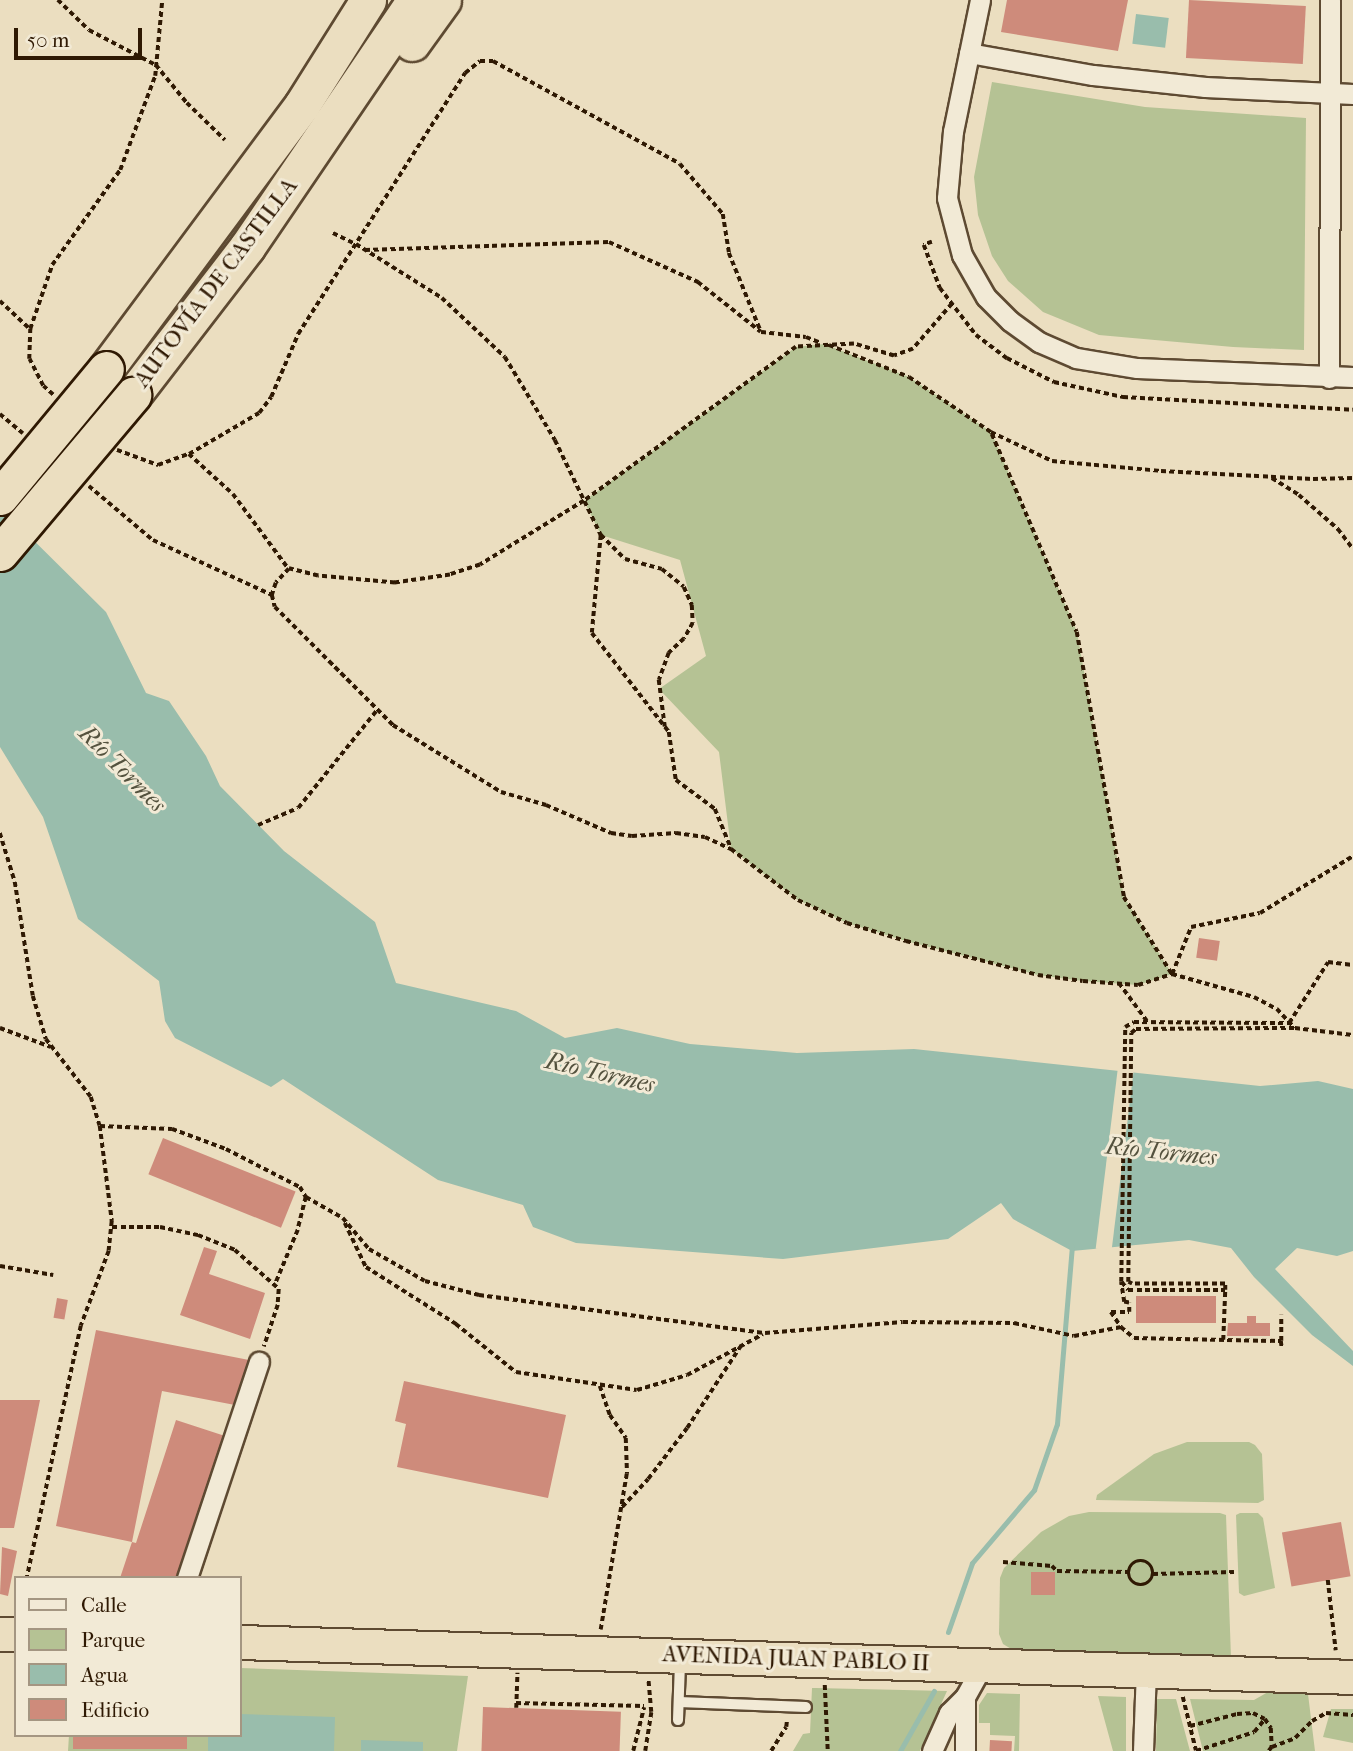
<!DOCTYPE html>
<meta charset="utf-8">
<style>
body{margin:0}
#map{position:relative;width:1353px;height:1751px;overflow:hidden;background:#ebdec0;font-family:"IM FELL French Canon",serif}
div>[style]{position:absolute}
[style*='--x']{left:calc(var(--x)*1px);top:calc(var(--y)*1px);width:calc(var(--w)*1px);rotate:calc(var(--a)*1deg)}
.green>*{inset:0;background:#b5c294}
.water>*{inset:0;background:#99bdac;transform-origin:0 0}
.pier>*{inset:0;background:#ebdec0;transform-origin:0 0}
.stream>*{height:5px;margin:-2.5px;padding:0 2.5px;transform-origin:2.5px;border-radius:2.5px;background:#99bdac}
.building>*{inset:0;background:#ce8b7b;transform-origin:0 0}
.path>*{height:3.5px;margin-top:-1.75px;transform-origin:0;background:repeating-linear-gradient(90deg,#2f1903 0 5px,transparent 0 8.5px)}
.path>.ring{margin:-1.75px;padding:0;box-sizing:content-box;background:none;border:3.5px solid #2f1903;border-radius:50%}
.roads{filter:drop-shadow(2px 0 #5e4a32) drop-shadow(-2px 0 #5e4a32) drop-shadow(0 2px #5e4a32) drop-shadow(0 -2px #5e4a32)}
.service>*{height:10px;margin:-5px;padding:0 5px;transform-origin:5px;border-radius:5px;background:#f2ead6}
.minor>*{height:19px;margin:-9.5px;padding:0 9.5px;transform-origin:9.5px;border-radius:9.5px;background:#f2ead6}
.trunk>*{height:33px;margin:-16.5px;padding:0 16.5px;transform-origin:16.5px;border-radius:16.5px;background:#ebdec0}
.motorway>*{height:35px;margin:-17.5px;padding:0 17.5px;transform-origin:17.5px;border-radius:17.5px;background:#ebdec0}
.bridges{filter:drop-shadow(2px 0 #2f1903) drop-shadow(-2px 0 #2f1903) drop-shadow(0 2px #2f1903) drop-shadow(0 -2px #2f1903)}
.motorway-bridge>*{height:35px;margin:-17.5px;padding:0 17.5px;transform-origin:17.5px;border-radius:17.5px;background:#ebdec0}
span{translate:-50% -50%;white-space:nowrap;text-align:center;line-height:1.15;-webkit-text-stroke:6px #f2ead6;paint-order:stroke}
.street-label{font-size:23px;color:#2f1903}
.water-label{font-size:24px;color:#54523e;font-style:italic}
.legend{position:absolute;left:14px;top:1576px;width:228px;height:161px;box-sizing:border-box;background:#f2ead6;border:2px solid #a49682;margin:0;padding:9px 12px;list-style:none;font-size:21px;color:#2f1903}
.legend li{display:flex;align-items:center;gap:14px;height:35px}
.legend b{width:35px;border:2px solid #a49682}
.scale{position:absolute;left:14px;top:28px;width:128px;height:32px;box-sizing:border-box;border:4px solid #2f1903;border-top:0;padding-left:9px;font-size:21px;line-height:24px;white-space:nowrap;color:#2f1903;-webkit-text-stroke:5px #f2ead6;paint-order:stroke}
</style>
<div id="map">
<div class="green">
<div style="clip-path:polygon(992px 82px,1145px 107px,1306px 118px,1304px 350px,1233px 347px,1099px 335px,1043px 312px,1008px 281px,992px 256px,978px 215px,974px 177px)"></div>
<div style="clip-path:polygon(824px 344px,909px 377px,991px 432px,1077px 632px,1124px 897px,1172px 974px,1138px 985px,1083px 981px,1038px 975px,906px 941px,847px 923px,798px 900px,731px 849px,719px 752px,659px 689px,706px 656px,680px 560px,601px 535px,584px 501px,796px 347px)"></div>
<div style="clip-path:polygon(1187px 1442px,1249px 1442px,1255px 1445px,1262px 1454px,1264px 1500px,1258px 1503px,1096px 1500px,1097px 1495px,1154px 1454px)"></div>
<div style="clip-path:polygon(1089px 1512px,1220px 1513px,1226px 1515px,1231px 1658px,1013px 1650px,1003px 1644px,999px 1634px,1000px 1578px,1004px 1568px,1041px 1532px,1069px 1516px)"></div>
<div style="clip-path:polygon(1240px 1513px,1258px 1513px,1263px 1518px,1275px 1588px,1244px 1596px,1239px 1593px,1236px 1515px)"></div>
<div style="clip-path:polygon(240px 1668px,468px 1676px,457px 1751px,68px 1751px,69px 1735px,240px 1735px)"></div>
<div style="clip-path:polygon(812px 1688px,816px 1688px,947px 1691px,920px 1751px,793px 1751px,803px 1734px,810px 1733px)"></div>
<div style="clip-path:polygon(1268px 1692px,1308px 1694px,1315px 1751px,1203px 1751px,1190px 1699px,1254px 1700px)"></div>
<div style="clip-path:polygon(987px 1693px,1020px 1694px,1019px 1751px,1014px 1751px,1015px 1736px,990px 1735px,990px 1723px,979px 1723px,979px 1705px)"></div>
<div style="clip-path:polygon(1098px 1696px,1126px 1697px,1126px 1751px,1113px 1751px)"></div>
<div style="clip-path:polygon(1157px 1699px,1176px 1699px,1190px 1751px,1156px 1751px)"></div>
<div style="clip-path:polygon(1331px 1709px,1353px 1709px,1353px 1743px,1323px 1737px)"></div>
</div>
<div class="water">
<div style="left:1136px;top:14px;width:33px;height:30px;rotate:7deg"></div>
<div style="clip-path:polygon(0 507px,106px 612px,146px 693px,169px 701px,206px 756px,220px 786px,284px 851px,375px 922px,396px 983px,516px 1011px,565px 1038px,617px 1028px,690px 1044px,797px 1053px,914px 1049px,1260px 1086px,1318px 1081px,1353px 1089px,1353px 1251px,1337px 1256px,1297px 1248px,1275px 1269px,1353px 1351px,1353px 1366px,1312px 1335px,1254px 1277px,1231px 1248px,1189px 1240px,1072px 1251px,1013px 1219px,1001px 1203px,948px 1239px,783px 1259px,576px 1243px,533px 1227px,523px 1205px,438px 1180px,283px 1079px,271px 1087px,175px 1038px,165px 1021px,159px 981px,78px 919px,43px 817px,0 747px)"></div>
<div style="clip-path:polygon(240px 1714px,335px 1717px,334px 1751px,208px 1751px,208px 1735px,240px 1735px)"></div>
<div style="clip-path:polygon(361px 1740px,423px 1742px,423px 1751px,361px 1751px)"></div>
</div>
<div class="pier">
<div style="left:1118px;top:1067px;width:16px;height:183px;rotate:7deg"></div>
</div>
<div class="stream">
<div style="--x:948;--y:1632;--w:73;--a:-70.8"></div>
<div style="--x:972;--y:1563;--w:96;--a:-49.7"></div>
<div style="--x:1034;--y:1490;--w:70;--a:-70.8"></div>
<div style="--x:1057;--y:1424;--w:179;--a:-85.2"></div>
<div style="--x:900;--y:1751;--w:69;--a:-60.5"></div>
</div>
<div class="building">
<div style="clip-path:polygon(1007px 0,1128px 0,1118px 51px,1001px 32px)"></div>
<div style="left:1189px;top:0;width:117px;height:58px;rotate:3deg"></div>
<div style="left:1199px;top:938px;width:21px;height:20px;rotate:8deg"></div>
<div style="left:163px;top:1138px;width:143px;height:39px;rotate:22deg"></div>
<div style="clip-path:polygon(204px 1247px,217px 1251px,209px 1274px,265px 1293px,250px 1339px,180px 1315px)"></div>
<div style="left:1136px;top:1296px;width:80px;height:27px"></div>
<div style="left:57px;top:1298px;width:11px;height:20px;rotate:10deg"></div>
<div style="clip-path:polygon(1247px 1316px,1256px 1316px,1256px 1323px,1270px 1323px,1270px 1336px,1227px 1336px,1228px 1323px,1247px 1323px)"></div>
<div style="clip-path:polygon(96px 1330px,249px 1360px,235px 1405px,162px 1391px,132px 1542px,56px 1526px)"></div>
<div style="clip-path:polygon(404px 1381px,566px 1415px,548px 1498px,397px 1467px,406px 1424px,395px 1421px)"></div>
<div style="clip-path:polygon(0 1400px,40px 1400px,14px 1528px,0 1528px)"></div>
<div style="clip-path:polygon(176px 1420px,225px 1436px,179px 1578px,120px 1578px,132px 1542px,136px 1543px)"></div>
<div style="left:1341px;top:1522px;width:55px;height:60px;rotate:80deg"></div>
<div style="clip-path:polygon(2px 1547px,17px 1551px,8px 1596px,0 1594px)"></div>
<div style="left:1031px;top:1572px;width:24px;height:23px"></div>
<div style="left:483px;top:1707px;width:138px;height:44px;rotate:2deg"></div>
<div style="left:73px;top:1735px;width:114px;height:14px"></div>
<div style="left:990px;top:1740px;width:22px;height:11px;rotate:3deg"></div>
</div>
<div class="path">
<div style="--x:58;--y:0;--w:43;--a:44.1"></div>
<div style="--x:89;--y:30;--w:76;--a:27.6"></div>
<div style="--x:156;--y:65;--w:49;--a:50.8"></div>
<div style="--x:187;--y:103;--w:53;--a:44.2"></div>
<div style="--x:333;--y:233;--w:25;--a:26"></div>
<div style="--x:356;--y:244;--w:102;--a:32.1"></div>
<div style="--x:442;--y:298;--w:86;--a:43.1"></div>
<div style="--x:505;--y:357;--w:97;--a:58.9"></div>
<div style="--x:555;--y:440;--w:106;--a:64.2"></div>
<div style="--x:601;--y:535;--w:98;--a:95.2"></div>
<div style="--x:592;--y:633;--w:125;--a:52.1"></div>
<div style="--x:669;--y:732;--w:49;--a:81.7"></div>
<div style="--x:676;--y:780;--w:49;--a:36.6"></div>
<div style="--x:715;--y:809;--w:42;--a:67.7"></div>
<div style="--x:932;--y:242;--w:9;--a:159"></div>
<div style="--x:924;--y:245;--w:46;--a:69.6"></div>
<div style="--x:940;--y:288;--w:59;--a:52.5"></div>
<div style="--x:976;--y:335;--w:39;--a:37"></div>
<div style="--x:1007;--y:358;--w:53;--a:27.1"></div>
<div style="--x:1054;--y:382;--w:71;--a:12.3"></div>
<div style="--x:1123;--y:397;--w:230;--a:3.2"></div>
<div style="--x:365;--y:250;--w:244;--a:-1.9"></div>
<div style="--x:609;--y:242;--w:98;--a:24.2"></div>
<div style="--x:698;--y:282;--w:80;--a:38.4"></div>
<div style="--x:761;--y:332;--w:45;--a:6.3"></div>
<div style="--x:806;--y:337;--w:16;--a:22"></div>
<div style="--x:0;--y:301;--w:40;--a:43"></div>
<div style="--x:952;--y:304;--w:60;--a:130.9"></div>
<div style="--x:913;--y:349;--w:20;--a:160"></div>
<div style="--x:894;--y:356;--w:42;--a:-163.3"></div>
<div style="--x:854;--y:344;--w:58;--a:177"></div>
<div style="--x:796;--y:347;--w:262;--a:144"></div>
<div style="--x:584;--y:501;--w:122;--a:148.4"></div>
<div style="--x:480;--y:565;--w:32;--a:162"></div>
<div style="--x:450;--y:575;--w:56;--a:171.7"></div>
<div style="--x:395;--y:583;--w:77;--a:-174.8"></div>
<div style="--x:318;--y:576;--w:30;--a:-166"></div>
<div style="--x:289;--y:569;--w:19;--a:133"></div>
<div style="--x:276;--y:583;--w:13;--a:108"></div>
<div style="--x:272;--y:595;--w:12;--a:76"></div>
<div style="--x:275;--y:607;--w:167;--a:45"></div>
<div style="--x:393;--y:725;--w:127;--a:31.8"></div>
<div style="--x:501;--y:792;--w:47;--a:16.1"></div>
<div style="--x:546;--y:805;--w:71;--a:23.3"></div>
<div style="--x:611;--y:833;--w:21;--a:8"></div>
<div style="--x:632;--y:836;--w:44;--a:-3.9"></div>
<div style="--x:676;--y:833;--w:29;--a:8"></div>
<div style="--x:705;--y:837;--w:29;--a:25"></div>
<div style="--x:731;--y:849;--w:84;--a:37.3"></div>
<div style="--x:798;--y:900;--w:54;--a:25.1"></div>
<div style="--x:847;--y:923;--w:62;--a:17"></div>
<div style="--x:906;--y:941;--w:136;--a:14.4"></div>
<div style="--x:1038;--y:975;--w:45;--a:7.6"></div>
<div style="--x:1083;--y:981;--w:55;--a:4.2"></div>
<div style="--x:1138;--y:985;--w:36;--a:-18"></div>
<div style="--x:1172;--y:974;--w:85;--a:15.7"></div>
<div style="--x:1254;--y:997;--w:26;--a:28"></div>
<div style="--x:1277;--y:1009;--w:26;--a:47"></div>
<div style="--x:1295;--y:1028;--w:58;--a:6.9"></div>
<div style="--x:829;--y:345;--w:86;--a:21.8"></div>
<div style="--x:909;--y:377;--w:99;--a:33.9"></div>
<div style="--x:991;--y:432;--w:68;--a:25.4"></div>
<div style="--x:1052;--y:461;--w:109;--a:5.2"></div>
<div style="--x:1161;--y:471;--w:152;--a:3"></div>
<div style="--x:1313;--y:479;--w:40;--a:-1.4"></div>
<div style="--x:53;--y:395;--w:13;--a:-138"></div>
<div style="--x:43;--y:386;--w:30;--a:-117"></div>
<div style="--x:29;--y:359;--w:30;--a:-88"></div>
<div style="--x:30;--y:329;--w:68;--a:-71"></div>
<div style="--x:52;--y:265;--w:117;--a:-54.4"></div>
<div style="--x:120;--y:170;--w:100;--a:-69.6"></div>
<div style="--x:155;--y:76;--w:76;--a:-84.7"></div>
<div style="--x:0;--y:414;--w:30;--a:40"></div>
<div style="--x:992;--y:434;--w:215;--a:66.8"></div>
<div style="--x:1077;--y:632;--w:269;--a:79.9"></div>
<div style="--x:1124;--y:897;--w:91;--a:58.1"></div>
<div style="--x:117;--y:450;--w:44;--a:20.1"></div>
<div style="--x:158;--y:465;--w:33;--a:-20"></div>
<div style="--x:189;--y:454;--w:81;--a:-30.4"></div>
<div style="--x:259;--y:413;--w:20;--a:-53"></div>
<div style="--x:271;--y:397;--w:69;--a:-66.8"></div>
<div style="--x:298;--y:334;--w:310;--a:-57.4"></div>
<div style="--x:465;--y:73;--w:19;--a:-39"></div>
<div style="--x:480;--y:61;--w:13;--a:0"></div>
<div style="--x:493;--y:61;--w:213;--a:28.8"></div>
<div style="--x:680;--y:164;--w:66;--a:49.3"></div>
<div style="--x:723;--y:214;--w:39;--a:81"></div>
<div style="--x:729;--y:253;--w:85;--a:67.9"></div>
<div style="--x:189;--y:454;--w:59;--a:42.3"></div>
<div style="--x:233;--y:494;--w:92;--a:53.4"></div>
<div style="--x:1272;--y:478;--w:32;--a:32"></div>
<div style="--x:1299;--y:495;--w:52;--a:41.1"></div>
<div style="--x:1338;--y:529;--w:25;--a:53"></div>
<div style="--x:89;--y:486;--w:84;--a:40.2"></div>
<div style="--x:153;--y:540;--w:131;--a:24.8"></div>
<div style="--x:601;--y:535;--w:34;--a:45"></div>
<div style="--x:625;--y:559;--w:38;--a:15"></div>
<div style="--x:662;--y:569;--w:28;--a:39"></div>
<div style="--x:684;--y:587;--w:20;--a:66"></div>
<div style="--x:692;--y:605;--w:18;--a:87"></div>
<div style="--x:693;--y:623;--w:18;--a:119"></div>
<div style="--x:684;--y:639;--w:21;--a:137"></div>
<div style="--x:669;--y:653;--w:29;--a:110"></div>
<div style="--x:659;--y:680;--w:47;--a:82.7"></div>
<div style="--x:258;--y:825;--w:43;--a:-23"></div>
<div style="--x:298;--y:808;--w:126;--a:-51.1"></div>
<div style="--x:0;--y:833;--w:51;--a:73"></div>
<div style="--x:15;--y:882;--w:115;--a:81"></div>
<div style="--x:33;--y:996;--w:45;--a:73.2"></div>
<div style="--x:46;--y:1039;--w:73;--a:52.2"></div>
<div style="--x:91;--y:1097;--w:30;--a:73"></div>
<div style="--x:100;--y:1126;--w:96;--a:82.8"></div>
<div style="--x:112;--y:1221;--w:30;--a:96"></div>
<div style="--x:109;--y:1251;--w:80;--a:110.5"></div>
<div style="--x:81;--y:1326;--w:258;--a:102.1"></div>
<div style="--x:1172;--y:974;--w:51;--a:-68"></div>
<div style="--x:1191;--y:927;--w:70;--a:-11.5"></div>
<div style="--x:1260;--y:913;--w:109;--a:-31.5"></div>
<div style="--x:1119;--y:983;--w:47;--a:53.6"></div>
<div style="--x:0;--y:1028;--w:54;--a:20.4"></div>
<div style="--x:100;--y:1126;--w:72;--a:2.4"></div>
<div style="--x:172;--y:1129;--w:58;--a:20.3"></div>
<div style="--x:226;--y:1149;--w:83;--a:27.2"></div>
<div style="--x:300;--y:1187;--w:12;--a:59"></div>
<div style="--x:306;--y:1197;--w:34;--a:104"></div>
<div style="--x:298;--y:1230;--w:60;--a:112.7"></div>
<div style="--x:306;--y:1197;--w:43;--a:29.6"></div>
<div style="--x:343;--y:1218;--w:40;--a:50"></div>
<div style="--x:369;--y:1249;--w:64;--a:29.7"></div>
<div style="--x:425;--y:1281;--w:56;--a:14.5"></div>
<div style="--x:479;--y:1295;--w:289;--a:7.6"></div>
<div style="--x:765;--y:1333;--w:138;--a:-4.6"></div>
<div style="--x:903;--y:1322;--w:111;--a:0.5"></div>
<div style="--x:1014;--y:1323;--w:61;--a:12.2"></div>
<div style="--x:1074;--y:1336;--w:48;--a:-10.8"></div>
<div style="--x:1121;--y:1327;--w:17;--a:40"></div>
<div style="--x:1134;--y:1338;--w:147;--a:1.2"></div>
<div style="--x:1281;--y:1341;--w:26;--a:-90"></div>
<div style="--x:345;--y:1223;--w:49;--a:64.5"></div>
<div style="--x:366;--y:1267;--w:107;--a:32.3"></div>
<div style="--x:456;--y:1324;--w:77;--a:38.7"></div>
<div style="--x:516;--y:1372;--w:122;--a:8.5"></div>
<div style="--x:637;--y:1390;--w:52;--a:-16.7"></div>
<div style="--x:687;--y:1375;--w:86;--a:-28.3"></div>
<div style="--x:112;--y:1227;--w:48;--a:0"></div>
<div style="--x:160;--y:1227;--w:39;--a:12"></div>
<div style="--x:198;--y:1235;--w:40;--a:22"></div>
<div style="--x:235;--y:1250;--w:59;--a:41.6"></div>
<div style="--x:279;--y:1289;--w:16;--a:94"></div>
<div style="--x:278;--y:1305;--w:44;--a:108.4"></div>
<div style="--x:0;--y:1266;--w:54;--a:9.6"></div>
<div style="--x:1122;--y:1282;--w:10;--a:53"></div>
<div style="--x:1128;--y:1290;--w:97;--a:0"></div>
<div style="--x:1225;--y:1290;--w:6;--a:-90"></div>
<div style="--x:1225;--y:1284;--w:93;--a:180"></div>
<div style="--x:1132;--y:1284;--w:4;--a:-153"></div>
<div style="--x:1128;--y:1282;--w:249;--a:-89.3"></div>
<div style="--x:1131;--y:1033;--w:6;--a:-39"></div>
<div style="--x:1136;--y:1029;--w:158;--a:-0.4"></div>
<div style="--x:1111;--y:1312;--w:18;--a:0"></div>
<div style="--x:1129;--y:1312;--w:9;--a:-90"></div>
<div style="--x:1129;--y:1303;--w:5;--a:-169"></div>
<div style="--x:1124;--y:1302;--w:20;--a:-99"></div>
<div style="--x:1121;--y:1282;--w:255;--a:-89.1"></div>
<div style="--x:1125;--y:1027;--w:10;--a:-29"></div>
<div style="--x:1134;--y:1022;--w:155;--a:0.4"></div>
<div style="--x:1289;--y:1023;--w:72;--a:-57.4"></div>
<div style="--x:1328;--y:962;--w:25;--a:7"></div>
<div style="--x:1111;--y:1312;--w:18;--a:56"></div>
<div style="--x:1223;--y:1340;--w:50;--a:-87.7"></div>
<div style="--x:1281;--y:1341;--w:7;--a:82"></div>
<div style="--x:600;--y:1386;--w:31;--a:71"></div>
<div style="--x:610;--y:1415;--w:28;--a:55"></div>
<div style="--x:626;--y:1438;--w:36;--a:88"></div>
<div style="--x:627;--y:1474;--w:158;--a:99.5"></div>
<div style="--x:622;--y:1507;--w:38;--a:-47"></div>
<div style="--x:648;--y:1479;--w:64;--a:-52.6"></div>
<div style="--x:687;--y:1428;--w:97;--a:-56.8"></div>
<div class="ring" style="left:1129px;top:1561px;width:20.5px;height:20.5px"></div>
<div style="--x:1003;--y:1562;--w:49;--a:4.7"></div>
<div style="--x:1052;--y:1566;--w:7;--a:45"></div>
<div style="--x:1057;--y:1571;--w:72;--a:0.8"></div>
<div style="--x:1153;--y:1574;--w:81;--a:-1.4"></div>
<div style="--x:1328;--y:1580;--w:71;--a:83.6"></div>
<div style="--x:825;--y:1685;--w:66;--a:87.4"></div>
<div style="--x:1183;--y:1697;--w:55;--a:76.2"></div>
<div style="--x:516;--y:1703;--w:128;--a:1.3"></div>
<div style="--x:516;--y:1708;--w:35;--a:-88"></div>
<div style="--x:1190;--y:1726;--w:49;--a:-14.3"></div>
<div style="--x:1237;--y:1714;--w:16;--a:-4"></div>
<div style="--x:1253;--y:1713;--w:13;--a:27"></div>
<div style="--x:1265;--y:1719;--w:11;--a:56"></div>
<div style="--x:1271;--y:1728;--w:19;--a:87"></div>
<div style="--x:1272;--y:1747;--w:5;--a:127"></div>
<div style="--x:1272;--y:1747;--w:25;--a:-21"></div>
<div style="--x:1295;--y:1738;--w:24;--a:-45"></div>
<div style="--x:1312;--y:1721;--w:16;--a:-30"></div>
<div style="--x:1326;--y:1713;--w:27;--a:4"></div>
<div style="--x:633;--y:1751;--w:45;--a:-76"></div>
<div style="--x:645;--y:1751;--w:39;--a:-81"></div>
<div style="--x:651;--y:1712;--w:33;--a:-95"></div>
<div style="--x:771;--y:1751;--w:28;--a:-58"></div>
<div style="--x:786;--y:1727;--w:8;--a:-83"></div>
<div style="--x:1196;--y:1751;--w:61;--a:-18.1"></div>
<div style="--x:1254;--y:1732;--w:17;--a:-50"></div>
</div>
<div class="roads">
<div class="service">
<div style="--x:679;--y:1702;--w:127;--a:2.3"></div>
<div style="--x:678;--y:1720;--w:58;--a:-88"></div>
</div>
<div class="minor">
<div style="--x:980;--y:0;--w:134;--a:101.6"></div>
<div style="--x:953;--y:131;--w:67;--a:95.1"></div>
<div style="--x:947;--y:198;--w:59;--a:75.3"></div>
<div style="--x:962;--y:255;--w:48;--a:60.3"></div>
<div style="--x:986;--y:297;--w:34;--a:45"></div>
<div style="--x:1010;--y:321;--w:36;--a:36"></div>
<div style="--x:1039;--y:342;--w:40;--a:23.4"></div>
<div style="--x:1076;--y:358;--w:62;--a:9.3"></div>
<div style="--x:1137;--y:368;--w:216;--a:2.4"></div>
<div style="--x:969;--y:53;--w:126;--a:10.1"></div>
<div style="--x:1093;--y:75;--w:113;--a:6.1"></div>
<div style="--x:1205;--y:87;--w:148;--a:2.7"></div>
<div style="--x:1329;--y:378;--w:378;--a:-89.8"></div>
<div style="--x:187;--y:1578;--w:228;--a:-71.6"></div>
<div style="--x:965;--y:1697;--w:54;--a:90"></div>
<div style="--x:932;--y:1751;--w:42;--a:-65.9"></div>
<div style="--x:949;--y:1713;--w:23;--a:-45"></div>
<div style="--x:965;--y:1697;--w:35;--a:-61"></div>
<div style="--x:1143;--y:1751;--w:80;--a:-87.9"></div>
</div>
<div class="trunk">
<div style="--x:0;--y:1634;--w:16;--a:0"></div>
<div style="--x:240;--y:1642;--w:1114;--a:1.8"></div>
</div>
<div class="motorway">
<div style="--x:412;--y:43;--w:53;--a:-54.2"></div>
<div style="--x:106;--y:369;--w:329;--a:-53.4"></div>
<div style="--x:302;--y:105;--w:124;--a:-57.8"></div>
<div style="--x:133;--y:395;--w:187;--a:-52.4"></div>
<div style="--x:247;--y:247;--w:299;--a:-55.8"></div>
</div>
</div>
<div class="bridges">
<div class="motorway-bridge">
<div style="--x:0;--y:497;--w:166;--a:-50.4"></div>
<div style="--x:0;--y:553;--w:207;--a:-49.9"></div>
</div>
</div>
<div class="street-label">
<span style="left:216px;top:283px;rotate:-53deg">AUTOVÍA DE CASTILLA</span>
<span style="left:796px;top:1659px;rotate:2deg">AVENIDA JUAN PABLO II</span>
</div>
<div class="water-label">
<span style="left:122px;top:769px;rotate:45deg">Río Tormes</span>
<span style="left:600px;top:1073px;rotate:13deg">Río Tormes</span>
<span style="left:1161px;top:1152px;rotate:6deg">Río Tormes</span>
</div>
<ul class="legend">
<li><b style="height:9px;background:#f2ead6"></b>Calle</li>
<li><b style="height:19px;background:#b5c294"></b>Parque</li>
<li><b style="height:19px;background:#99bdac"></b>Agua</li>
<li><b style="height:19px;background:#ce8b7b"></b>Edificio</li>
</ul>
<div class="scale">50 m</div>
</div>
